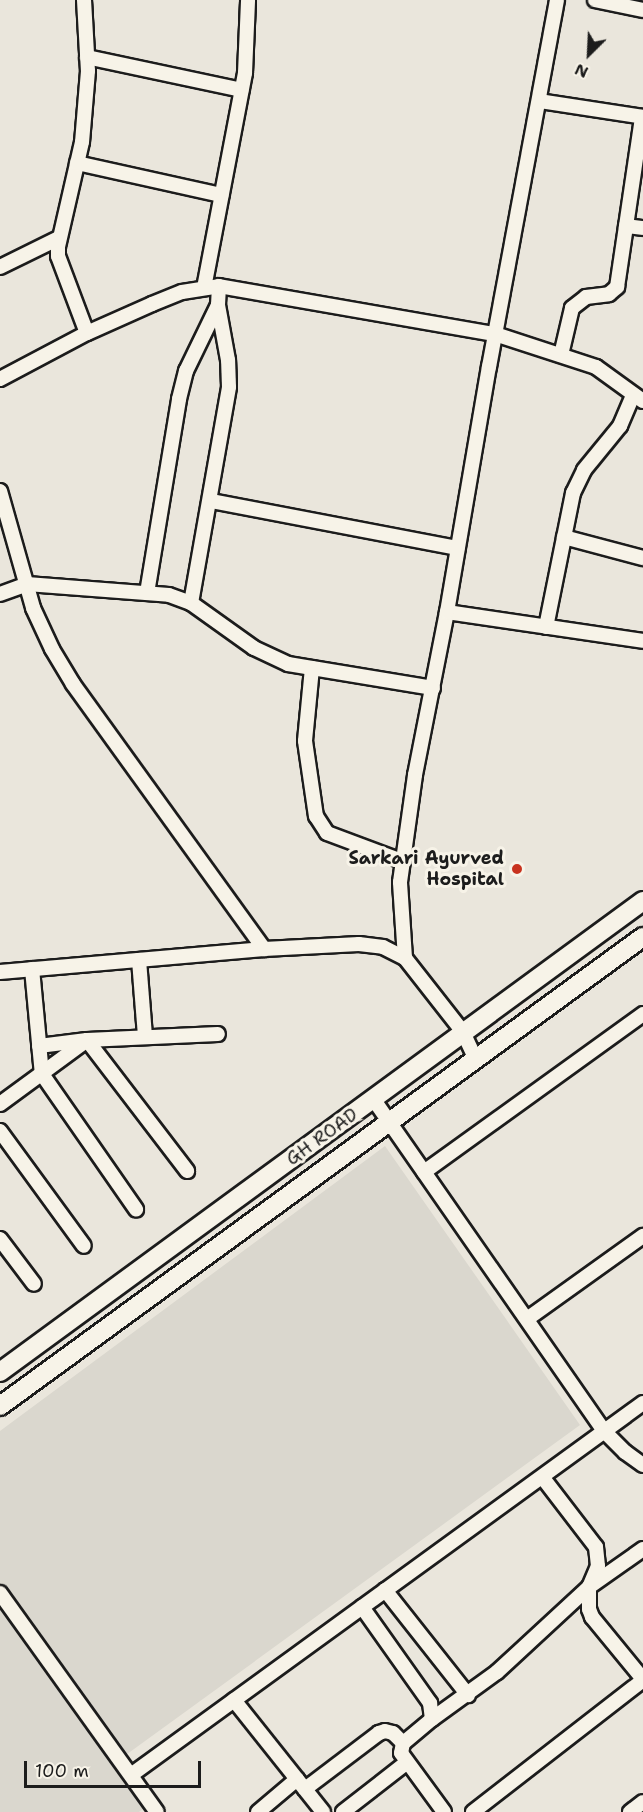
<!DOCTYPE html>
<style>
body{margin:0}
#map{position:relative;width:643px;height:1812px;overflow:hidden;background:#eae6dc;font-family:"Shantell Sans",sans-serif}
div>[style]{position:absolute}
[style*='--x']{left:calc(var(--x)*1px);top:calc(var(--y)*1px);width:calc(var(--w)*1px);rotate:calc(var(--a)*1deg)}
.built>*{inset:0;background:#dad7ce}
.roads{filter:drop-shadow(2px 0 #1c1c1c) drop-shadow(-2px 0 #1c1c1c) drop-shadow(0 2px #1c1c1c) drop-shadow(0 -2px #1c1c1c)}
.minor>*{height:14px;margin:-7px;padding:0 7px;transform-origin:7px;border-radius:7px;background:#f7f3e8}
.major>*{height:18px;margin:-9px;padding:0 9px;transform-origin:9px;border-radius:9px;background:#f7f3e8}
.dots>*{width:16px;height:16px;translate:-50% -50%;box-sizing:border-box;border:3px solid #f7f3e8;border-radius:50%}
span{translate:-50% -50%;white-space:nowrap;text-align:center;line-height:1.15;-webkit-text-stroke:6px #f7f3e8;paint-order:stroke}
.poi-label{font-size:18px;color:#1c1c1c;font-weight:700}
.right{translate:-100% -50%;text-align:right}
.street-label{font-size:18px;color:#1c1c1c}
.north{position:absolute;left:559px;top:24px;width:60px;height:60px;-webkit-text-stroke:4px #f7f3e8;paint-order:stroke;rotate:204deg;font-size:16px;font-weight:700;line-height:24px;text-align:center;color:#1c1c1c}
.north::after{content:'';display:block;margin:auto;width:21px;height:27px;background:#1c1c1c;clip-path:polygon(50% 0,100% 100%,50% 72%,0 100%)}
.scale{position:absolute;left:24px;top:1761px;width:177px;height:27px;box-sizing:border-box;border:3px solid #1c1c1c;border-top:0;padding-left:8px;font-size:18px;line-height:21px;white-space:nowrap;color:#1c1c1c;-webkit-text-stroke:4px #f7f3e8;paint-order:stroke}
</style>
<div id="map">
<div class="built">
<div style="clip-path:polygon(385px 1146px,580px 1425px,112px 1765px,143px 1809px,139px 1812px,0 1812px,0 1431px)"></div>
</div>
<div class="roads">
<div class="minor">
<div style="--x:84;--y:0;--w:71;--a:86.8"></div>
<div style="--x:88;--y:71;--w:71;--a:94.8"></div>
<div style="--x:82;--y:142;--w:108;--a:102.9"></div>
<div style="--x:58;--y:247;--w:9;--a:90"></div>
<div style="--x:58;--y:256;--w:82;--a:69.4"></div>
<div style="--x:595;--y:0;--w:49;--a:11.8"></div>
<div style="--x:87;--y:57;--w:158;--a:12"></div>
<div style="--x:539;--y:101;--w:105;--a:8.7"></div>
<div style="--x:77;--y:163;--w:148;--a:12.5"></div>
<div style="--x:626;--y:226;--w:17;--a:7"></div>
<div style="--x:0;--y:267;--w:66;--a:-26.2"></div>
<div style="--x:204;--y:288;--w:219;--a:-79.2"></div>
<div style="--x:245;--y:73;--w:73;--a:-87.6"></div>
<div style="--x:561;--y:355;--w:48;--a:-76.8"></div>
<div style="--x:572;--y:308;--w:18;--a:-38"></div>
<div style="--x:586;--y:297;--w:23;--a:-7"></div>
<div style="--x:609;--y:294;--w:11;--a:-41"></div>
<div style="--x:617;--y:287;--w:172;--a:-81.6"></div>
<div style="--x:0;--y:379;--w:98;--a:-27.9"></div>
<div style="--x:87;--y:333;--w:71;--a:-24"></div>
<div style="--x:152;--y:304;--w:32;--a:-22"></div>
<div style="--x:182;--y:292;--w:37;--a:-9"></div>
<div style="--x:219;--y:286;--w:280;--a:9.9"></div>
<div style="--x:495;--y:334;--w:106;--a:18.1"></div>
<div style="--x:596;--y:367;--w:58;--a:35.9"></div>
<div style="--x:0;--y:491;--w:122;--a:74.2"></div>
<div style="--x:33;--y:608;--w:45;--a:65.1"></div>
<div style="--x:52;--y:649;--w:41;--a:59"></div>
<div style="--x:73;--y:684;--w:327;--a:54.2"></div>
<div style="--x:211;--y:501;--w:251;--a:10.8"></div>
<div style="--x:564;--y:537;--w:82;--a:14.9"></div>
<div style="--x:147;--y:593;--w:197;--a:-80.6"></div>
<div style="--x:179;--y:399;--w:29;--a:-76"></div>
<div style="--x:186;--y:371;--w:73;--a:-64.1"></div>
<div style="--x:0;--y:594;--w:29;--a:-20"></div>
<div style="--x:27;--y:584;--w:142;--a:4.4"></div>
<div style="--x:169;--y:595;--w:23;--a:20"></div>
<div style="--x:191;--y:603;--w:77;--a:35.5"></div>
<div style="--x:254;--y:648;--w:38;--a:25"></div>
<div style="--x:288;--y:664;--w:147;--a:9.4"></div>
<div style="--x:191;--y:603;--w:219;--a:-80"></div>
<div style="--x:229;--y:387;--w:27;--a:-92"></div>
<div style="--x:228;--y:360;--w:56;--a:-100.3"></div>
<div style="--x:218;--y:305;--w:19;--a:-87"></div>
<div style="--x:447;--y:612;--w:198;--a:8.4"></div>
<div style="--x:546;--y:627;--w:137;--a:-78.6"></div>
<div style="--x:573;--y:493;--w:25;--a:-64"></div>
<div style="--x:584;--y:470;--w:57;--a:-50.7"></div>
<div style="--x:620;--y:426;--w:34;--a:-67"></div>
<div style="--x:312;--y:668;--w:73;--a:95.5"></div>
<div style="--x:305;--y:741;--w:76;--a:81.7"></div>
<div style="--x:316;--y:816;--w:20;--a:57"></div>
<div style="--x:327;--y:833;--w:80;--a:20.5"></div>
<div style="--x:405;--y:958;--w:76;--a:-93.8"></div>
<div style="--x:400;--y:882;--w:108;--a:-82"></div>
<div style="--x:415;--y:775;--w:166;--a:-78.9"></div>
<div style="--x:447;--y:612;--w:249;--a:-80.3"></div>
<div style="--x:489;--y:367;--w:373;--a:-79.5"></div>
<div style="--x:139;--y:960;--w:77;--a:85.5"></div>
<div style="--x:32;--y:969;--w:105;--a:84.6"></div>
<div style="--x:42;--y:1074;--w:165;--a:55.2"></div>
<div style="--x:0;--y:972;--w:265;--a:-5"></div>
<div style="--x:264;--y:949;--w:95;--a:-3"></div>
<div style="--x:359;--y:944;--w:24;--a:7"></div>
<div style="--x:383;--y:947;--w:25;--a:27"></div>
<div style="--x:405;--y:958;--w:94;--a:51.9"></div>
<div style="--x:463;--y:1032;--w:31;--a:65"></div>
<div style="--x:39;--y:1046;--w:48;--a:-7.1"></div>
<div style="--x:87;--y:1040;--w:165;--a:52.6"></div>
<div style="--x:374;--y:1100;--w:403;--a:55.2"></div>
<div style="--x:604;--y:1431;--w:30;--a:45"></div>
<div style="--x:625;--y:1452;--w:22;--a:36"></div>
<div style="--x:0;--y:1104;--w:108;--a:-36.3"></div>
<div style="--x:87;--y:1040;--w:131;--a:-2.6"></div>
<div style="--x:0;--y:1131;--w:142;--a:53.9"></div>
<div style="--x:424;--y:1172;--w:270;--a:-35.8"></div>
<div style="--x:0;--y:1239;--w:56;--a:52.9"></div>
<div style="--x:527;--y:1319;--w:143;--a:-35.6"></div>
<div style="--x:543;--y:1478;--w:87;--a:52.5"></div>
<div style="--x:596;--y:1547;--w:19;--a:84"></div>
<div style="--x:598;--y:1566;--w:23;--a:113"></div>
<div style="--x:589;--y:1587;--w:22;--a:90"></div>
<div style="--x:589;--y:1609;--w:9;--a:69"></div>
<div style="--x:592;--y:1617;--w:80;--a:50.6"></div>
<div style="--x:385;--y:1590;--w:134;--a:51.7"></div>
<div style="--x:0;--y:1593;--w:269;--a:54.4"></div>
<div style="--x:362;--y:1607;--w:118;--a:54.7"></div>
<div style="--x:430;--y:1703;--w:16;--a:83"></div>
<div style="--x:432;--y:1719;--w:38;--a:140"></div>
<div style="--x:403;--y:1743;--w:10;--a:101"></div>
<div style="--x:401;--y:1753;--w:73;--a:53.9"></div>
<div style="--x:234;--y:1700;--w:143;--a:51.5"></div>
<div style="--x:432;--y:1719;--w:80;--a:-35.9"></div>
<div style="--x:497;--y:1672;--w:125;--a:-42.7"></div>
<div style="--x:589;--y:1587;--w:66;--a:-35.1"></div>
<div style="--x:131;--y:1775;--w:633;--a:-36"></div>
<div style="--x:305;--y:1789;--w:93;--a:-37.1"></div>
<div style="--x:379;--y:1733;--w:6;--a:-18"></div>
<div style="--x:385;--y:1731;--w:8;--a:14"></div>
<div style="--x:393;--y:1733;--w:14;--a:45"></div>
<div style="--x:258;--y:1812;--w:51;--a:-40.2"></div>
<div style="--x:343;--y:1812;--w:80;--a:-37.9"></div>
<div style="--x:473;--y:1812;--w:215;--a:-37.8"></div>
<div style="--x:630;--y:1812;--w:16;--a:-38"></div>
</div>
<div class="major">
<div style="--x:0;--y:1372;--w:797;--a:-36.22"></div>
<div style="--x:0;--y:1406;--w:796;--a:-36.11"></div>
</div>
</div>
<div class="dots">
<div style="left:517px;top:869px;background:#c8321e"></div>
</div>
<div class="poi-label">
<span class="right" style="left:504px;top:869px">Sarkari Ayurved<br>Hospital</span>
</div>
<div class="street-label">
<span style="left:322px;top:1137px;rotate:-36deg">GH ROAD</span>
</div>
<div class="north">N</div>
<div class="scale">100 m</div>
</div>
